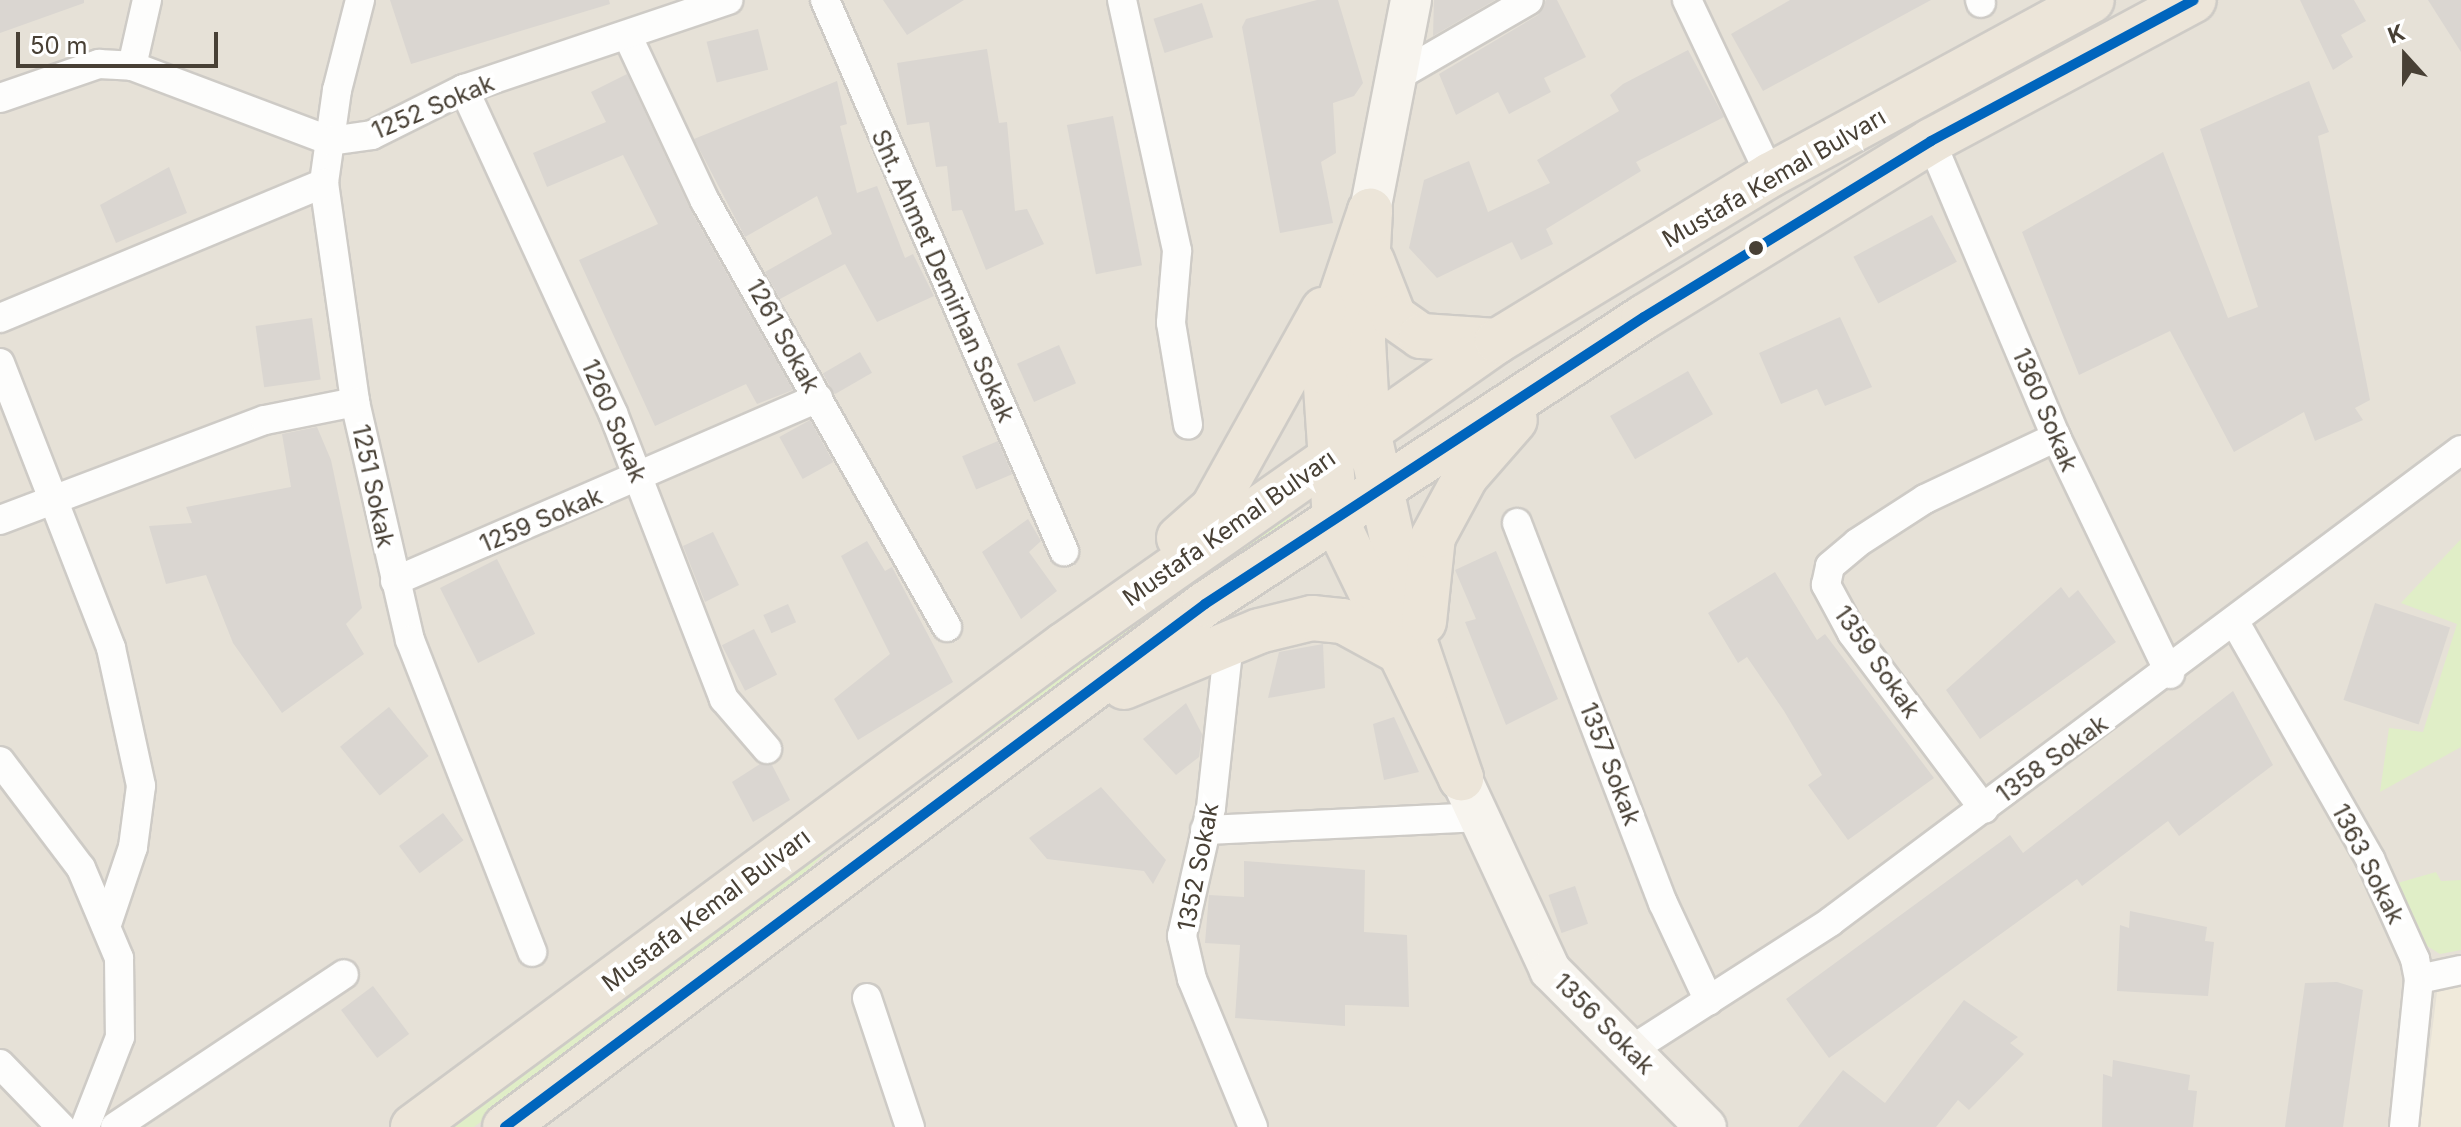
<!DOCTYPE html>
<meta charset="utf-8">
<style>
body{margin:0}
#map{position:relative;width:2461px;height:1127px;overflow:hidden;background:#f2efea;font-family:Inter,sans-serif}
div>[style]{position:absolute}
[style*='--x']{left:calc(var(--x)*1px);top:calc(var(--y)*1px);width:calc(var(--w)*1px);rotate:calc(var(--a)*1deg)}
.residential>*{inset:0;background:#e6e1d7;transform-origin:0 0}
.education>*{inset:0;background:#f0eadb}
.green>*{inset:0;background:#e0eec7}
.building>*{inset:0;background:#dad6d1;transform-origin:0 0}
.roads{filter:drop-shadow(2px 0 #cecbc6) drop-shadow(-2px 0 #cecbc6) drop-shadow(0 2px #cecbc6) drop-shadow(0 -2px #cecbc6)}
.street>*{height:28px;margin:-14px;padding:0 14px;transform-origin:14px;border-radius:14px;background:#fdfdfc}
.secondary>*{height:40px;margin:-20px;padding:0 20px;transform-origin:20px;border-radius:20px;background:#f7f4ee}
.highway>*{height:44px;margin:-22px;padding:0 22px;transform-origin:22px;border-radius:22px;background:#ece5d9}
.bus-1>*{height:10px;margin:-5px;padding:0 5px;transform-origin:5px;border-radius:5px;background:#0065bd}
.dots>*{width:22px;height:22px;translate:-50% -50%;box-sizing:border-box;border:4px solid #fff;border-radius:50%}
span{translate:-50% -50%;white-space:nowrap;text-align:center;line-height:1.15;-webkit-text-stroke:8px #fff;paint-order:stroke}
.street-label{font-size:24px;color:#484035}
.north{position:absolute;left:2365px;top:16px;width:80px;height:80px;-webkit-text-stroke:6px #fff;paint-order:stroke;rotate:339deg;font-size:22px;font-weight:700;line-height:32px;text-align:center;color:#484035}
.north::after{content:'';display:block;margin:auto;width:28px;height:36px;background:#484035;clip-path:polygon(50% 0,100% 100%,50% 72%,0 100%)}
.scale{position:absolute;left:16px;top:32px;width:202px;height:36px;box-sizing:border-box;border:4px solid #484035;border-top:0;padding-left:10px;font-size:24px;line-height:28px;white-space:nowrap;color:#484035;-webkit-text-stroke:6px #fff;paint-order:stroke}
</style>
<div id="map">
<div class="residential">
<div style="left:0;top:0;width:2461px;height:1127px"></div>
</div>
<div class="education">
<div style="clip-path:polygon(2461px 987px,2461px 1127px,2420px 1127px,2437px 992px)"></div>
</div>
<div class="green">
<div style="clip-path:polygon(1283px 505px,1292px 520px,847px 832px,785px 892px,474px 1127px,435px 1127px)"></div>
<div style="clip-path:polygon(2461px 539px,2461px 747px,2380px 792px,2389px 728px,2423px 732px,2457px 624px,2401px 603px)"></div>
<div style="clip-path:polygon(2436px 872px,2441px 881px,2461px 880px,2461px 950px,2440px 954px,2427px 946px,2394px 884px)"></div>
</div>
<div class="building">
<div style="clip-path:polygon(0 0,84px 0,84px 3px,0 33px)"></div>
<div style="clip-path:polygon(390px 0,609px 0,610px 4px,411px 64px)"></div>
<div style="clip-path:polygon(883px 0,964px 0,907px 35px)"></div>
<div style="clip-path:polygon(1317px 0,1338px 0,1363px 83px,1354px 96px,1333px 103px,1336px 153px,1321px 162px,1333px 223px,1280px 233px,1242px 27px,1246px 19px)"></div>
<div style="clip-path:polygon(1434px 0,1495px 0,1433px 36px)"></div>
<div style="clip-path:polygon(1546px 0,1557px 0,1586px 57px,1544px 78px,1551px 92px,1509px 114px,1498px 92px,1456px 115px,1439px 74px,1538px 15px)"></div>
<div style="clip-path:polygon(1790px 0,1931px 0,1763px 91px,1731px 34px)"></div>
<div style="clip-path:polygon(2300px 0,2354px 0,2366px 21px,2341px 35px,2353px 57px,2333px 70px)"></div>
<div style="clip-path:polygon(2428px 0,2461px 0,2461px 52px)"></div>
<div style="left:1202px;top:3px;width:36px;height:51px;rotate:72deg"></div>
<div style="left:758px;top:29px;width:42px;height:53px;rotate:76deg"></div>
<div style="clip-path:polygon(987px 49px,999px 123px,1007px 122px,1015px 211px,1027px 209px,1044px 244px,986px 270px,962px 210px,952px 211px,947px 166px,936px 167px,929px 122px,907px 125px,897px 63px)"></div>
<div style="clip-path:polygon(1688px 50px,1724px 117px,1636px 162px,1641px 171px,1546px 229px,1553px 244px,1521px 260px,1512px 242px,1437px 278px,1409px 248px,1424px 180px,1469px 161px,1488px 212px,1550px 183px,1537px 160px,1619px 111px,1610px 95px,1623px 84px)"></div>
<div style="clip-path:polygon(627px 74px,690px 209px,793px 390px,757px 404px,746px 384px,655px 426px,579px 260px,658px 224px,623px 155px,547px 187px,533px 153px,606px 122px,591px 92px)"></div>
<div style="clip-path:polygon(837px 81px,847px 124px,840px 126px,857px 193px,877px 186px,905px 258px,913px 254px,934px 296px,877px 322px,845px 264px,780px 299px,765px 272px,832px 234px,817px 196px,745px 237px,694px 139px)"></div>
<div style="clip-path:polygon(2309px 81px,2329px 132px,2318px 136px,2370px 400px,2355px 408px,2363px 420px,2315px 441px,2304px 412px,2234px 452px,2170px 331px,2079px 375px,2022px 232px,2163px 152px,2228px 318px,2258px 307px,2200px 129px)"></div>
<div style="left:1113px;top:116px;width:152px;height:47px;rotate:79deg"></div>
<div style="clip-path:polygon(169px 167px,187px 213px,116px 243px,100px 205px)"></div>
<div style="left:1932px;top:215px;width:53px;height:89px;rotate:62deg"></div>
<div style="clip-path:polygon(1840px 317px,1872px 387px,1825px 406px,1817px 389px,1781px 404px,1759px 353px)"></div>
<div style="left:312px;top:318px;width:62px;height:57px;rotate:82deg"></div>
<div style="left:1059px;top:345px;width:42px;height:46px;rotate:66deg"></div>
<div style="left:860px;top:352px;width:24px;height:43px;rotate:60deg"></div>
<div style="left:1688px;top:371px;width:50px;height:90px;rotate:60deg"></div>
<div style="left:810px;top:420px;width:48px;height:35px;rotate:61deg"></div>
<div style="clip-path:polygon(317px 427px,331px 460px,362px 608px,346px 624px,364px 654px,282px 713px,233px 643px,206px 575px,166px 584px,149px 526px,192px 523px,186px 507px,291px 487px,282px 434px)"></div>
<div style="left:998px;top:441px;width:36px;height:39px;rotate:67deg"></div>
<div style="clip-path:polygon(1028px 519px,1041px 541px,1029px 552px,1057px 591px,1021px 619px,982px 552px)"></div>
<div style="clip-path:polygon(713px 532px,739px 585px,705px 602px,683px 546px)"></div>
<div style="clip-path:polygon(867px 541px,885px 571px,892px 567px,953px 682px,858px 740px,834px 699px,890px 654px,841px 556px)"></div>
<div style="clip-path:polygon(1496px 551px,1558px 699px,1506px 725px,1465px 622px,1476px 619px,1455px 570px)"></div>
<div style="left:497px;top:559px;width:84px;height:64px;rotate:63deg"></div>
<div style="clip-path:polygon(1775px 572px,1817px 640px,1825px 634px,1934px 778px,1848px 840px,1808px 785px,1822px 775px,1784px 711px,1747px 657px,1738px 663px,1708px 613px)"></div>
<div style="clip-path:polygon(2061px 587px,2069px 598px,2078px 590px,2116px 642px,1980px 739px,1946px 690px)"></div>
<div style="left:2375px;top:603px;width:79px;height:102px;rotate:18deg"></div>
<div style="left:788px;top:604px;width:20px;height:27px;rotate:66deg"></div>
<div style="left:754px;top:629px;width:51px;height:36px;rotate:63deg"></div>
<div style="clip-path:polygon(1323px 644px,1325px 688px,1268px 698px,1279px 652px)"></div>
<div style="clip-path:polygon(2233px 691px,2273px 765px,2179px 836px,2168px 821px,2082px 886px,2077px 879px,1829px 1058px,1786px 999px,2010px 835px,2023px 853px)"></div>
<div style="clip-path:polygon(1186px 703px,1202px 734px,1199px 757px,1176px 775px,1143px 739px)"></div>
<div style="left:389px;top:707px;width:63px;height:63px;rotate:51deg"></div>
<div style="clip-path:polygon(1394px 717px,1419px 772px,1384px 780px,1373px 724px)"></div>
<div style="clip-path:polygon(760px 764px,772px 765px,790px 800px,753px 822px,732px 782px)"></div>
<div style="clip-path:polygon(1101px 787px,1166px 860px,1153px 884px,1144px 871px,1047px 859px,1029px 838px)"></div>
<div style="left:443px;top:813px;width:34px;height:55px;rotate:53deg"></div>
<div style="clip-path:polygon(1244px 861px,1365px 870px,1364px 932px,1407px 935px,1409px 1007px,1345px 1005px,1345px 1026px,1235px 1018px,1240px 945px,1205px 943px,1209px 895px,1244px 897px)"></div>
<div style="left:1575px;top:886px;width:40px;height:28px;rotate:71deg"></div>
<div style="clip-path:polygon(2130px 911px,2207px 927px,2205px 941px,2214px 942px,2208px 996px,2117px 991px,2120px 925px,2129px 928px)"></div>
<div style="clip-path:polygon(2337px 982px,2363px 990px,2343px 1127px,2285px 1127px,2305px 983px)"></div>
<div style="left:373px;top:986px;width:60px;height:40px;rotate:53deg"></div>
<div style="clip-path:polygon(1964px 1000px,2018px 1037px,2010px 1043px,2024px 1054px,1969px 1110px,1958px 1100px,1936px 1127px,1798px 1127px,1843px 1070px,1885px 1103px)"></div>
<div style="clip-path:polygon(2113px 1060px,2190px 1075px,2188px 1090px,2197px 1091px,2193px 1127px,2102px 1127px,2103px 1074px,2112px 1077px)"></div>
</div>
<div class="roads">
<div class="street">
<div style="--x:360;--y:0;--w:93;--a:104.3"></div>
<div style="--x:337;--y:90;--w:94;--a:98"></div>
<div style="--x:324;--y:183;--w:221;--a:81.9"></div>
<div style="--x:355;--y:402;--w:244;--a:77"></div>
<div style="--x:410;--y:640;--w:335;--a:68.6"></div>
<div style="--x:825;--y:0;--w:601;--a:66.55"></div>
<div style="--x:1122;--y:0;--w:257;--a:77.6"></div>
<div style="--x:1177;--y:251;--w:72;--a:94.8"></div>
<div style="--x:1171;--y:323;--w:103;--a:80.5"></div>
<div style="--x:1687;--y:0;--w:194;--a:64.6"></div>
<div style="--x:1980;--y:0;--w:3;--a:72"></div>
<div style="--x:629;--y:39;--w:179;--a:64.9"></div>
<div style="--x:705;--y:201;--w:490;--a:60.4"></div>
<div style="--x:132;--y:66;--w:68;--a:-77.2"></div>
<div style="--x:1398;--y:76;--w:151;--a:-30.1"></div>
<div style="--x:464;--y:89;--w:357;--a:65.3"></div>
<div style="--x:613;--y:413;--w:307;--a:68.8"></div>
<div style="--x:724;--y:699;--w:66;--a:49.3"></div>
<div style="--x:0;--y:98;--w:105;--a:-19"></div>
<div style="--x:99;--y:64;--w:33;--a:3"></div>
<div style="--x:132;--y:66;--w:212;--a:20.7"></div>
<div style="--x:330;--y:141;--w:42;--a:-8.1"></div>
<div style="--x:372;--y:135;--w:103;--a:-26.6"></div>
<div style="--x:464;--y:89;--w:279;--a:-18.6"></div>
<div style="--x:1931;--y:141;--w:321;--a:67.1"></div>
<div style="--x:2056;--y:437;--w:263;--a:64.3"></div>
<div style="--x:0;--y:318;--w:351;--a:-22.6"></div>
<div style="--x:0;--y:363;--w:306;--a:68.7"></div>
<div style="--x:111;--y:648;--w:141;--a:77.7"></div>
<div style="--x:141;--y:786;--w:62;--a:97.5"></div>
<div style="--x:133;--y:847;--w:84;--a:108.6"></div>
<div style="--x:0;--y:520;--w:283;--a:-20.7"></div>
<div style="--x:265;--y:420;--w:92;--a:-11.3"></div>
<div style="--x:1517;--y:523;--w:407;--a:69"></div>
<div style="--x:1663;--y:903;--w:108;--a:64.9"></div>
<div style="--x:395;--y:581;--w:461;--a:-23.4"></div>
<div style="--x:2236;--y:624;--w:271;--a:60.3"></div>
<div style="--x:2370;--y:859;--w:110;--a:65.8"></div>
<div style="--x:2415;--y:959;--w:20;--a:79"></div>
<div style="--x:2419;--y:979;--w:149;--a:95.8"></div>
<div style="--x:1229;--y:642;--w:167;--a:96.2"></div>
<div style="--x:1211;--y:808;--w:131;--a:102.8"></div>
<div style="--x:1182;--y:936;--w:44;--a:76.9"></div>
<div style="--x:1192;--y:979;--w:160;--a:67.6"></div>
<div style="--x:0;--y:761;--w:134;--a:52.9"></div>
<div style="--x:81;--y:868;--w:98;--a:67.1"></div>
<div style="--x:119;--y:958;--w:79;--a:89.3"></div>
<div style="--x:120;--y:1037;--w:97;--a:111.3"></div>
<div style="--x:1984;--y:809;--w:220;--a:-126.9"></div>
<div style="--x:1852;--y:633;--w:55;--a:-118.4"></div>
<div style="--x:1826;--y:585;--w:19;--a:-78"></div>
<div style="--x:1830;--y:566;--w:35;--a:-40"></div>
<div style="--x:1857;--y:543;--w:81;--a:-32.9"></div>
<div style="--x:1925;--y:499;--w:145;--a:-25.3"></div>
<div style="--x:1205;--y:830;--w:273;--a:-2.7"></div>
<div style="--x:2419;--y:979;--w:43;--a:-12.1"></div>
<div style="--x:867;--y:998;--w:136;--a:71.6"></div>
<div style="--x:1631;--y:1050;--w:237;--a:-32.7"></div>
<div style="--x:1830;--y:922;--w:788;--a:-36.8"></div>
<div style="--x:0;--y:1064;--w:88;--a:45.9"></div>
<div style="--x:115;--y:1127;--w:275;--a:-33.7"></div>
</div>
<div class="secondary">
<div style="--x:1370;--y:211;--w:215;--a:-79"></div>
<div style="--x:1461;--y:778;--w:212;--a:65.1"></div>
<div style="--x:1550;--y:970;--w:221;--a:45.2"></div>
</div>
<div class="highway">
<div style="--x:1370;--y:211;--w:130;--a:93.1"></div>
<div style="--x:1363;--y:341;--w:90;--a:86.8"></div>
<div style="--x:1368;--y:431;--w:216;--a:77.4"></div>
<div style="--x:1415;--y:642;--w:144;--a:71.3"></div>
<div style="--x:1461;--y:778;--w:288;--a:-115.9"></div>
<div style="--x:1335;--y:519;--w:147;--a:-93.9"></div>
<div style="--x:1325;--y:372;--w:43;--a:-83.4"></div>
<div style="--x:1330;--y:329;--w:125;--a:-71.3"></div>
<div style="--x:1372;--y:261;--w:60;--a:68.6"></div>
<div style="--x:1394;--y:317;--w:33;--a:35"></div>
<div style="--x:1421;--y:336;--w:76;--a:3.8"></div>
<div style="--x:1179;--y:538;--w:45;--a:-41.4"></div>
<div style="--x:1213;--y:508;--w:227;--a:-60.9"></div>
<div style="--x:1424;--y:622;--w:85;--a:-84"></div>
<div style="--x:1433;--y:537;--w:69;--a:-61.6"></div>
<div style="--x:1466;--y:476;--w:74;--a:-48.8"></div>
<div style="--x:1124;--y:687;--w:146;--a:-22.5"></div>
<div style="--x:1259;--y:631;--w:55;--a:-13.8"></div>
<div style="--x:1312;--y:618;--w:31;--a:6"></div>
<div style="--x:1343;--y:621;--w:60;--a:28.7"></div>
<div style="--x:413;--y:1127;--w:810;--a:-36.52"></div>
<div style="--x:1064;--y:645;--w:529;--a:-35.07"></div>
<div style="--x:1497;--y:341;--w:320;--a:-31.3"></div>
<div style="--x:1770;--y:175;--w:366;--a:-28.5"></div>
<div style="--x:505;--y:1127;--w:874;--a:-36.76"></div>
<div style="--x:1205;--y:604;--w:524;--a:-33.17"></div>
<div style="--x:1644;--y:317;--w:337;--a:-31.5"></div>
<div style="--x:1931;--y:141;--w:298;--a:-28.2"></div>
</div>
</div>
<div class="bus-1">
<div style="--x:505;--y:1127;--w:874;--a:-36.76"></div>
<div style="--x:1205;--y:604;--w:524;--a:-33.17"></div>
<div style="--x:1644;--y:317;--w:337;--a:-31.5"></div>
<div style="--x:1931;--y:141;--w:298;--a:-28.2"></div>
</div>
<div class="dots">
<div style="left:1756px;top:248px;background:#484035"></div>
</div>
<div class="street-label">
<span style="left:433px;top:107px;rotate:-23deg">1252 Sokak</span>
<span style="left:1774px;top:178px;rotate:-30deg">Mustafa Kemal Bulvarı</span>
<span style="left:943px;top:276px;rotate:66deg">Sht. Ahmet Demirhan Sokak</span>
<span style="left:783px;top:336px;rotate:61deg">1261 Sokak</span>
<span style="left:2045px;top:410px;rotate:67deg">1360 Sokak</span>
<span style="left:614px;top:421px;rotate:67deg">1260 Sokak</span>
<span style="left:373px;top:486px;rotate:78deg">1251 Sokak</span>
<span style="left:541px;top:520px;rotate:-23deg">1259 Sokak</span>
<span style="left:1229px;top:528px;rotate:-35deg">Mustafa Kemal Bulvarı</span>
<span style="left:1877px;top:662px;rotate:55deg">1359 Sokak</span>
<span style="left:2052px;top:759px;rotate:-36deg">1358 Sokak</span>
<span style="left:1610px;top:764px;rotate:69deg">1357 Sokak</span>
<span style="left:2368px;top:864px;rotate:63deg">1363 Sokak</span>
<span style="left:1198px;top:867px;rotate:-79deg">1352 Sokak</span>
<span style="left:706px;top:910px;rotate:-37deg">Mustafa Kemal Bulvarı</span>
<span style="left:1604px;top:1024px;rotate:45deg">1356 Sokak</span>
</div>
<div class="north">K</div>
<div class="scale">50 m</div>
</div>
